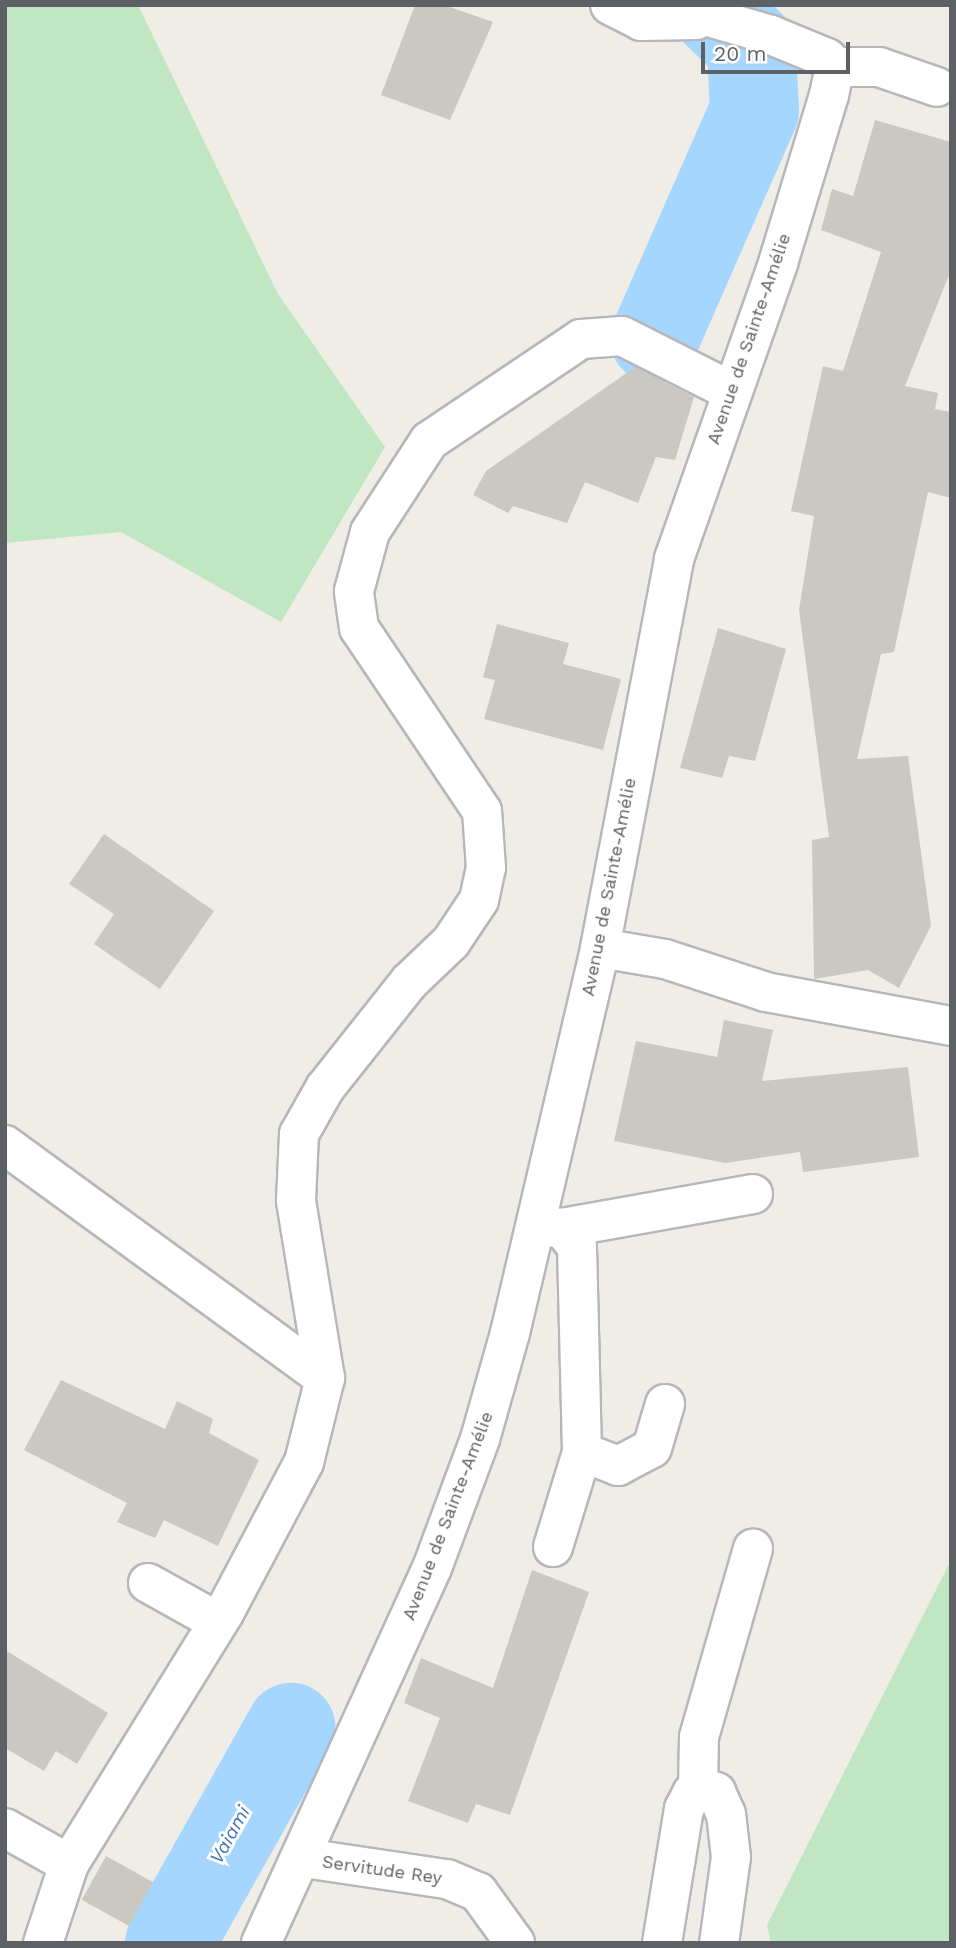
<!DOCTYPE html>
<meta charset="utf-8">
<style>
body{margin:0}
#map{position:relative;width:956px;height:1948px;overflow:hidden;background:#efede5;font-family:"Work Sans",sans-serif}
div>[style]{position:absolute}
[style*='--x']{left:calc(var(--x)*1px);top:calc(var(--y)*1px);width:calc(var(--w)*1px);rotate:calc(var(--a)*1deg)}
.green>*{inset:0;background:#c1e7c2}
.river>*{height:89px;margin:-44.5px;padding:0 44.5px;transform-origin:44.5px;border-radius:44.5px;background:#a5d6ff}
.building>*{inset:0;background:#cac8c2;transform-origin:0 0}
.roads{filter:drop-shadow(2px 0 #b5b7bc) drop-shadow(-2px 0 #b5b7bc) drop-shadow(0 2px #b5b7bc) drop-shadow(0 -2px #b5b7bc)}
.minor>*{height:38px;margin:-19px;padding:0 19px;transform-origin:19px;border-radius:19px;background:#fff}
span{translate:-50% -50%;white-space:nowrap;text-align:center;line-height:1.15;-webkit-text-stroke:6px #fff;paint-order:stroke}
.street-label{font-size:18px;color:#5d6166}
.water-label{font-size:19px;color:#3f76b4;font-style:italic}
.frame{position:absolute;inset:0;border:7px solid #5d6166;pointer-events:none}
.scale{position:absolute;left:701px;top:42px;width:149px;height:32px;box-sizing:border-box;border:4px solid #5d6166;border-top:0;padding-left:9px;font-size:21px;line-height:24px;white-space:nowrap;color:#5d6166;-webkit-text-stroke:5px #fff;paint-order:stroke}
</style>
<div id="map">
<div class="green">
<div style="clip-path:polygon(5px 5px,138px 5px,278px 294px,385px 447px,281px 622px,121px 532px,5px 543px)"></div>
<div style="clip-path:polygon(951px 1560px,951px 1943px,771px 1943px,767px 1925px)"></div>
</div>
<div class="river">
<div style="--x:654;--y:338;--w:249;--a:-66.3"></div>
<div style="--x:754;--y:110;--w:64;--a:-92.7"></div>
<div style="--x:751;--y:46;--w:59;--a:-135.7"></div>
<div style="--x:169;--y:1943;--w:248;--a:-60.7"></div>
</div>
<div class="building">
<div style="clip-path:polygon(415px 5px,444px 5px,493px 22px,450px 120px,381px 95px)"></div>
<div style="clip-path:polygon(875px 120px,951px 142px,951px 270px,905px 386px,938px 393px,935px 409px,951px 412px,951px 498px,928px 492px,894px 652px,881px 654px,857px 759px,908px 756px,931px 926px,899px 988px,868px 970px,814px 979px,812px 840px,829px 837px,799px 610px,814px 516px,791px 511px,823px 366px,843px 371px,881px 252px,821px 230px,832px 189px,853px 196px)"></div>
<div style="clip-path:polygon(635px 367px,694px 397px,675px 460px,656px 457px,638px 503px,585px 482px,567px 523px,513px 506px,508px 513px,473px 495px,486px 471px)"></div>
<div style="clip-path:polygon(497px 624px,569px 643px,563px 664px,621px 679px,603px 750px,484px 719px,495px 680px,483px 677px)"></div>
<div style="clip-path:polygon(718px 628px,786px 649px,755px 761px,729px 756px,722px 778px,680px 768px)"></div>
<div style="clip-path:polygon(104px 834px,214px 911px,160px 989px,94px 944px,114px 914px,69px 884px)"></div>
<div style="clip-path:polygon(724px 1020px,773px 1030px,762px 1081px,908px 1067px,919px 1157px,803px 1172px,800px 1152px,725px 1163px,614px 1141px,636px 1041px,717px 1057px)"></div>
<div style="clip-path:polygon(61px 1380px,165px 1429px,177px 1401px,213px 1419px,209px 1433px,259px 1460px,218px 1546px,164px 1520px,155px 1538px,117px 1522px,127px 1503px,24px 1450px)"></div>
<div style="clip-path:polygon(532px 1570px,589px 1592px,510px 1815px,476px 1804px,468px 1823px,408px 1801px,440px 1718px,404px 1703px,421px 1658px,493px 1688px)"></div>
<div style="clip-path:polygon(5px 1650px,108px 1713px,77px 1764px,56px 1751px,44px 1771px,5px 1748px)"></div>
<div style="left:106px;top:1856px;width:54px;height:50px;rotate:29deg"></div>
</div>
<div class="roads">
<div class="minor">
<div style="--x:610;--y:5;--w:35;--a:27"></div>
<div style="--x:641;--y:21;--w:55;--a:-1"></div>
<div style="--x:835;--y:67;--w:44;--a:0"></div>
<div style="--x:879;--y:67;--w:61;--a:19"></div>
<div style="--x:600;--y:948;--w:66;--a:9.6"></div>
<div style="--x:665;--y:959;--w:106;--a:18.1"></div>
<div style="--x:766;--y:992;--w:188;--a:10.4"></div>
<div style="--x:5;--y:1145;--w:396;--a:36.1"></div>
<div style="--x:325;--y:1378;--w:87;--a:104"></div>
<div style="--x:304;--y:1462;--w:171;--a:117.9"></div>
<div style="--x:224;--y:1613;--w:295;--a:121.7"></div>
<div style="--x:69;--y:1864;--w:83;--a:108.2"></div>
<div style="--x:539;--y:1227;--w:23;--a:2"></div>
<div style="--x:562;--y:1228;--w:194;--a:-10.1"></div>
<div style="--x:325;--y:1378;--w:180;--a:-99.3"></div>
<div style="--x:296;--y:1200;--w:66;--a:-87.4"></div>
<div style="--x:299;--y:1134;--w:53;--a:-60.5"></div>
<div style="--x:325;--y:1088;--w:135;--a:-51.6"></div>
<div style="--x:409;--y:982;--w:58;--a:-43.6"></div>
<div style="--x:451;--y:942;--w:50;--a:-56.3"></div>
<div style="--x:479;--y:900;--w:33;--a:-78"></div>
<div style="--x:486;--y:868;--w:57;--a:-94"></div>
<div style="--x:482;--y:811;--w:220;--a:-123.9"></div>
<div style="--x:359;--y:628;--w:37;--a:-98"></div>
<div style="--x:354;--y:591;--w:61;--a:-74.8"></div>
<div style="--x:370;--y:532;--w:108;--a:-57"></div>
<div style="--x:429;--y:441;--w:183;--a:-33.9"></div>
<div style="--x:581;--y:339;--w:41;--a:-4.2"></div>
<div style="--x:622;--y:336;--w:122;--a:26.8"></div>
<div style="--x:582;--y:1452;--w:39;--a:21"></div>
<div style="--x:618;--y:1466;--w:38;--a:-28"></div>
<div style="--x:652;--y:1448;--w:46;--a:-73.5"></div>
<div style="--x:553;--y:1547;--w:99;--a:-73"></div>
<div style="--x:582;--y:1452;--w:205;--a:-91.4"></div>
<div style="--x:577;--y:1247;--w:24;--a:-128"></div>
<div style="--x:148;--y:1583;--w:80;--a:29.1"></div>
<div style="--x:698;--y:1788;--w:51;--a:-88.9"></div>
<div style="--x:699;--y:1737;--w:196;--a:-74"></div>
<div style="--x:5;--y:1828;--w:73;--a:29.4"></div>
<div style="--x:304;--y:1858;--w:145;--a:8.4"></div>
<div style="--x:447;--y:1879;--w:34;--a:23"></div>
<div style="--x:478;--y:1892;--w:63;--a:54"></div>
<div style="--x:261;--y:1943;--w:412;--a:-65.5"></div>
<div style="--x:432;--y:1568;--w:138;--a:-69.6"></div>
<div style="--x:480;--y:1439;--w:110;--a:-74.2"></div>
<div style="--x:510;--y:1333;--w:395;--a:-76.8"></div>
<div style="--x:600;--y:948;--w:396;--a:-79.2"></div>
<div style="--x:674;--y:559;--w:314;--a:-70.6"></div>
<div style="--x:778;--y:263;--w:176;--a:-73.1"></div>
<div style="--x:829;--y:95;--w:29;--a:-78"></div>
<div style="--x:835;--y:67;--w:12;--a:-132"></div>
<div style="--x:827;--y:58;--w:61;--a:-157.7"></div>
<div style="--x:771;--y:35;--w:108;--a:-163.9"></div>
<div style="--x:662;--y:1943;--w:136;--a:-80.7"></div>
<div style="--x:684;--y:1809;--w:18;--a:-63"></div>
<div style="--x:692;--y:1793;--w:14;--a:-21"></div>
<div style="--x:705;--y:1788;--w:12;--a:20"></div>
<div style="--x:716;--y:1792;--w:24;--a:66"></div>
<div style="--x:726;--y:1814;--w:43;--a:83.4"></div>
<div style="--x:731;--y:1857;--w:87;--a:97.9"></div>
</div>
</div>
<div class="street-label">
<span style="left:749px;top:339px;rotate:-71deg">Avenue de Sainte-Amélie</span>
<span style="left:609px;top:887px;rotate:-79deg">Avenue de Sainte-Amélie</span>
<span style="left:448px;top:1516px;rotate:-69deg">Avenue de Sainte-Amélie</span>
<span style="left:382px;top:1870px;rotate:8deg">Servitude Rey</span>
</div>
<div class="water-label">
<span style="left:230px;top:1835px;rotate:-61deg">Vaiami</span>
</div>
<div class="frame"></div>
<div class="scale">20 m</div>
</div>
